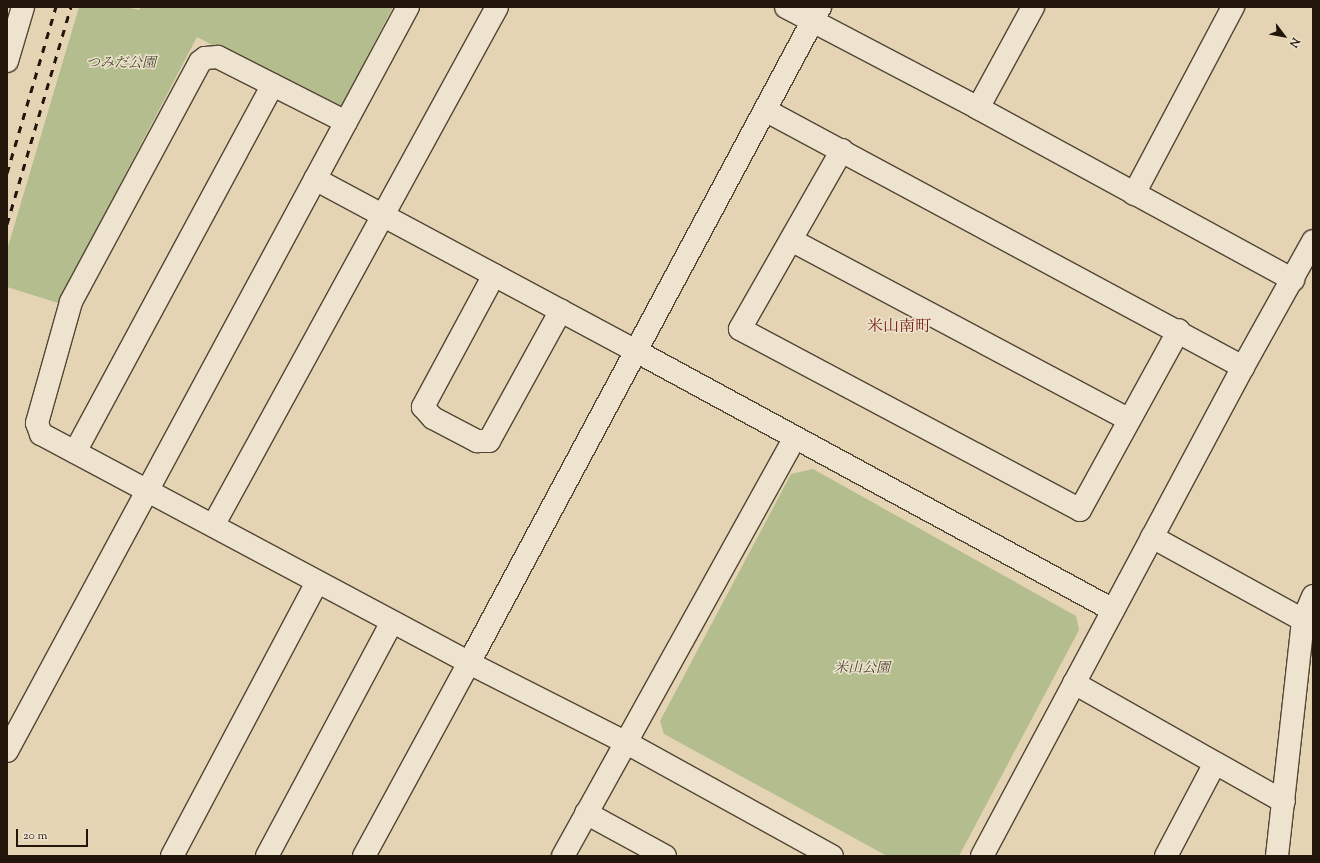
<!DOCTYPE html>
<meta charset="utf-8">
<style>
body{margin:0}
#map{position:relative;width:1320px;height:863px;overflow:hidden;background:#e4d4b4;font-family:"Sorts Mill Goudy","Noto Serif JP",serif}
div>[style]{position:absolute}
[style*='--x']{left:calc(var(--x)*1px);top:calc(var(--y)*1px);width:calc(var(--w)*1px);rotate:calc(var(--a)*1deg)}
.green>*{inset:0;background:#b4bd8d}
.roads{filter:drop-shadow(1px 0 #524634) drop-shadow(-1px 0 #524634) drop-shadow(0 1px #524634) drop-shadow(0 -1px #524634)}
.minor>*{height:22px;margin:-11px;padding:0 11px;transform-origin:11px;border-radius:11px;background:#ede3ce}
.tertiary>*{height:22px;margin:-11px;padding:0 11px;transform-origin:11px;border-radius:11px;background:#ede3ce}
.rail>*{height:3px;margin-top:-1.5px;transform-origin:0;background:repeating-linear-gradient(90deg,#22160a 0 7px,transparent 0 14px)}
span{translate:-50% -50%;white-space:nowrap;text-align:center;line-height:1.15;-webkit-text-stroke:3px #ede3ce;paint-order:stroke}
.park-label{font-size:14px;color:#4e4831;font-style:italic}
.quarter-label{font-size:16px;color:#7a1f14}
.frame{position:absolute;inset:0;border:8px solid #22160a;pointer-events:none}
.north{position:absolute;left:1264px;top:16px;width:40px;height:40px;-webkit-text-stroke:3px #ede3ce;paint-order:stroke;rotate:122deg;font-size:11px;font-weight:700;line-height:16px;text-align:center;color:#22160a}
.north::after{content:'';display:block;margin:auto;width:14px;height:18px;background:#22160a;clip-path:polygon(50% 0,100% 100%,50% 72%,0 100%)}
.scale{position:absolute;left:16px;top:829px;width:72px;height:18px;box-sizing:border-box;border:2px solid #22160a;border-top:0;padding-left:5px;font-size:12px;line-height:14px;white-space:nowrap;color:#22160a;-webkit-text-stroke:3px #ede3ce;paint-order:stroke}
</style>
<div id="map">
<div class="green">
<div style="clip-path:polygon(79px 7px,126px 7px,139px 10px,141px 7px,393px 7px,341px 107px,332px 107px,197px 37px,58px 303px,7px 287px,7px 250px)"></div>
<div style="clip-path:polygon(813px 469px,1076px 616px,1079px 630px,959px 856px,887px 856px,664px 734px,660px 721px,791px 474px)"></div>
</div>
<div class="roads">
<div class="minor">
<div style="--x:786;--y:7;--w:217;--a:27.7"></div>
<div style="--x:978;--y:108;--w:359;--a:28.6"></div>
<div style="--x:7;--y:61;--w:56;--a:-73.5"></div>
<div style="--x:978;--y:108;--w:115;--a:-61.4"></div>
<div style="--x:765;--y:110;--w:543;--a:28.27"></div>
<div style="--x:346;--y:122;--w:144;--a:-153.1"></div>
<div style="--x:218;--y:57;--w:13;--a:176"></div>
<div style="--x:205;--y:58;--w:6;--a:141"></div>
<div style="--x:200;--y:62;--w:272;--a:118.3"></div>
<div style="--x:71;--y:302;--w:126;--a:105.7"></div>
<div style="--x:37;--y:423;--w:12;--a:70"></div>
<div style="--x:41;--y:434;--w:485;--a:28.1"></div>
<div style="--x:469;--y:663;--w:177;--a:26.9"></div>
<div style="--x:627;--y:743;--w:234;--a:28.9"></div>
<div style="--x:842;--y:150;--w:206;--a:119.7"></div>
<div style="--x:740;--y:329;--w:385;--a:28"></div>
<div style="--x:1080;--y:510;--w:205;--a:-61.2"></div>
<div style="--x:315;--y:179;--w:364;--a:28.2"></div>
<div style="--x:1134;--y:194;--w:212;--a:-62.1"></div>
<div style="--x:791;--y:240;--w:383;--a:28"></div>
<div style="--x:494;--y:275;--w:150;--a:118.3"></div>
<div style="--x:423;--y:407;--w:15;--a:48"></div>
<div style="--x:433;--y:418;--w:50;--a:27.6"></div>
<div style="--x:477;--y:441;--w:12;--a:0"></div>
<div style="--x:489;--y:441;--w:149;--a:-61.2"></div>
<div style="--x:75;--y:452;--w:417;--a:-61.7"></div>
<div style="--x:214;--y:524;--w:589;--a:-61.3"></div>
<div style="--x:1152;--y:537;--w:172;--a:28.8"></div>
<div style="--x:1074;--y:683;--w:241;--a:29.5"></div>
<div style="--x:7;--y:751;--w:845;--a:-61.68"></div>
<div style="--x:586;--y:813;--w:90;--a:28.6"></div>
<div style="--x:172;--y:856;--w:310;--a:-62.1"></div>
<div style="--x:267;--y:856;--w:265;--a:-61.9"></div>
<div style="--x:364;--y:856;--w:220;--a:-61.5"></div>
<div style="--x:563;--y:856;--w:477;--a:-61"></div>
<div style="--x:982;--y:856;--w:554;--a:-61.91"></div>
<div style="--x:1243;--y:367;--w:144;--a:-60.9"></div>
<div style="--x:1166;--y:856;--w:105;--a:-62.2"></div>
<div style="--x:1277;--y:856;--w:237;--a:-83.7"></div>
<div style="--x:1303;--y:620;--w:26;--a:-67"></div>
</div>
<div class="tertiary">
<div style="--x:636;--y:351;--w:543;--a:28.5"></div>
<div style="--x:469;--y:663;--w:744;--a:-61.85"></div>
</div>
</div>
<div class="rail">
<div style="--x:7;--y:173;--w:173;--a:-73.6"></div>
<div style="--x:7;--y:224;--w:226;--a:-73.6"></div>
</div>
<div class="park-label">
<span style="left:121px;top:64px">つみだ公園</span>
<span style="left:862px;top:669px">米山公園</span>
</div>
<div class="quarter-label">
<span style="left:899px;top:328px">米山南町</span>
</div>
<div class="frame"></div>
<div class="north">N</div>
<div class="scale">20 m</div>
</div>
